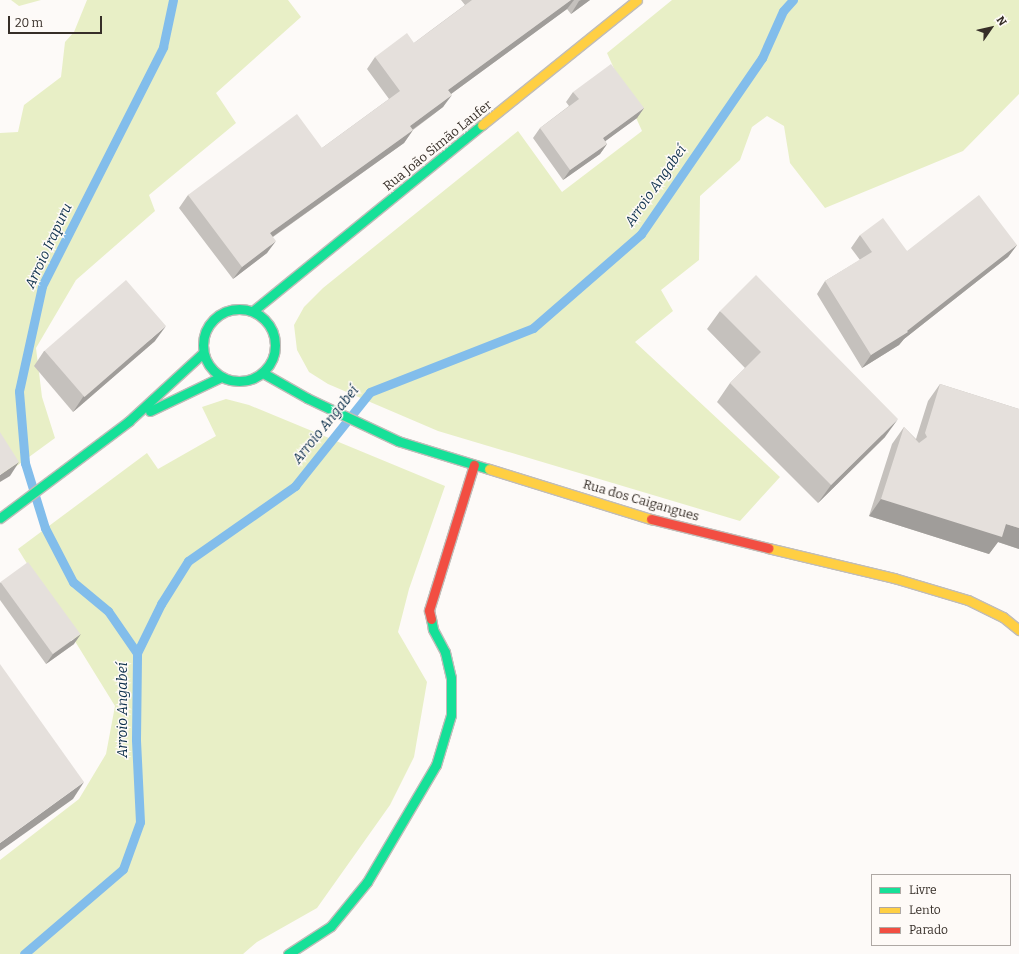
<!DOCTYPE html>
<meta charset="utf-8">
<style>
body{margin:0}
#map{position:relative;width:1019px;height:954px;overflow:hidden;background:#fdfaf8;font-family:Bitter,serif}
div>[style]{position:absolute}
[style*='--x']{left:calc(var(--x)*1px);top:calc(var(--y)*1px);width:calc(var(--w)*1px);rotate:calc(var(--a)*1deg)}
.green>*{inset:0;background:#e8efc6}
.stream>*{height:9px;margin:-4.5px;padding:0 4.5px;transform-origin:4.5px;border-radius:4.5px;background:#82bdeb}
.roads{filter:drop-shadow(1px 0 #c0bcb8) drop-shadow(-1px 0 #c0bcb8) drop-shadow(0 1px #c0bcb8) drop-shadow(0 -1px #c0bcb8)}
.fast>*{height:9px;margin:-4.5px;padding:0 4.5px;transform-origin:4.5px;border-radius:4.5px;background:#16e098}
.fast>.ring{margin:-4.5px;padding:0;box-sizing:content-box;background:none;border:9px solid #16e098;border-radius:50%}
.slow>*{height:9px;margin:-4.5px;padding:0 4.5px;transform-origin:4.5px;border-radius:4.5px;background:#ffcf43}
.jam>*{height:9px;margin:-4.5px;padding:0 4.5px;transform-origin:4.5px;border-radius:4.5px;background:#f24e42}
.wall>*{inset:0;background:#c5c1bd}
.shaded-wall>*{inset:0;background:#a09d9a}
.building>*{inset:0;background:#e5e0dc;transform-origin:0 0}
span{translate:-50% -50%;white-space:nowrap;text-align:center;line-height:1.15;-webkit-text-stroke:3px #fefaf7;paint-order:stroke}
.street-label{font-size:13px;color:#362e28}
.water-label{font-size:14px;color:#0e314c;font-style:italic}
.legend{position:absolute;left:871px;top:874px;width:140px;height:72px;box-sizing:border-box;background:#fefaf7;border:1px solid #aea8a4;margin:0;padding:5px 7px;list-style:none;font-size:12px;color:#362e28}
.legend li{display:flex;align-items:center;gap:8px;height:20px}
.legend b{width:20px;border:1px solid #aea8a4}
.north{position:absolute;left:971px;top:8px;width:40px;height:40px;-webkit-text-stroke:3px #fefaf7;paint-order:stroke;rotate:56deg;font-size:11px;font-weight:700;line-height:16px;text-align:center;color:#362e28}
.north::after{content:'';display:block;margin:auto;width:14px;height:18px;background:#362e28;clip-path:polygon(50% 0,100% 100%,50% 72%,0 100%)}
.scale{position:absolute;left:8px;top:16px;width:94px;height:18px;box-sizing:border-box;border:2px solid #362e28;border-top:0;padding-left:5px;font-size:12px;line-height:14px;white-space:nowrap;color:#362e28;-webkit-text-stroke:3px #fefaf7;paint-order:stroke}
</style>
<div id="map">
<div class="green">
<div style="clip-path:polygon(11px 0,41px 0,19px 6px)"></div>
<div style="clip-path:polygon(87px 0,288px 0,301px 17px,216px 93px,236px 123px,149px 195px,155px 211px,76px 280px,36px 348px,42px 397px,55px 438px,3px 476px,0 466px,0 133px,18px 132px,24px 105px,61px 77px,65px 42px,74px 32px)"></div>
<div style="clip-path:polygon(672px 0,1019px 0,1019px 94px,963px 151px,825px 208px,790px 163px,784px 126px,767px 116px,752px 127px,740px 160px,700px 196px,699px 260px,661px 290px,673px 311px,635px 342px,780px 477px,740px 521px,438px 431px,328px 384px,309px 372px,297px 350px,294px 325px,304px 307px,323px 288px,518px 131px,562px 192px,642px 131px,607px 53px)"></div>
<div style="clip-path:polygon(226px 399px,249px 405px,445px 486px,409px 589px,398px 632px,427px 682px,414px 757px,390px 805px,317px 908px,257px 942px,243px 954px,0 954px,0 860px,79px 799px,106px 754px,115px 706px,18px 549px,147px 453px,158px 469px,216px 436px,202px 407px)"></div>
</div>
<div class="stream">
<div style="--x:137;--y:653;--w:51;--a:-124.6"></div>
<div style="--x:108;--y:611;--w:45;--a:-140.4"></div>
<div style="--x:73;--y:582;--w:61;--a:-117.4"></div>
<div style="--x:45;--y:528;--w:68;--a:-107.1"></div>
<div style="--x:25;--y:463;--w:72;--a:-94.8"></div>
<div style="--x:19;--y:391;--w:107;--a:-77.6"></div>
<div style="--x:42;--y:286;--w:268;--a:-63.1"></div>
<div style="--x:163;--y:47;--w:48;--a:-78"></div>
<div style="--x:24;--y:954;--w:130;--a:-40.6"></div>
<div style="--x:123;--y:869;--w:50;--a:-70.1"></div>
<div style="--x:140;--y:822;--w:83;--a:-92.8"></div>
<div style="--x:136;--y:739;--w:86;--a:-89.3"></div>
<div style="--x:137;--y:653;--w:55;--a:-63.9"></div>
<div style="--x:161;--y:604;--w:51;--a:-57.9"></div>
<div style="--x:188;--y:561;--w:131;--a:-35"></div>
<div style="--x:295;--y:486;--w:120;--a:-51.4"></div>
<div style="--x:370;--y:392;--w:175;--a:-21.4"></div>
<div style="--x:533;--y:328;--w:143;--a:-41"></div>
<div style="--x:641;--y:234;--w:214;--a:-55.5"></div>
<div style="--x:762;--y:58;--w:51;--a:-65.9"></div>
<div style="--x:783;--y:11;--w:15;--a:-48"></div>
</div>
<div class="roads">
<div class="fast">
<div class="ring" style="left:203px;top:309px;width:63px;height:63px"></div>
<div style="--x:253;--y:311;--w:295;--a:-39.1"></div>
<div style="--x:263;--y:373;--w:51;--a:29.6"></div>
<div style="--x:307;--y:398;--w:101;--a:25.3"></div>
<div style="--x:398;--y:441;--w:95;--a:17.1"></div>
<div style="--x:150;--y:411;--w:79;--a:-25.6"></div>
<div style="--x:0;--y:518;--w:161;--a:-36.9"></div>
<div style="--x:129;--y:421;--w:100;--a:-42.6"></div>
<div style="--x:288;--y:954;--w:51;--a:-33.1"></div>
<div style="--x:331;--y:926;--w:57;--a:-50.7"></div>
<div style="--x:367;--y:882;--w:136;--a:-59.5"></div>
<div style="--x:436;--y:765;--w:52;--a:-73.3"></div>
<div style="--x:451;--y:715;--w:37;--a:-90"></div>
<div style="--x:451;--y:678;--w:27;--a:-103"></div>
<div style="--x:445;--y:652;--w:26;--a:-118"></div>
<div style="--x:433;--y:629;--w:10;--a:-101"></div>
</div>
<div class="slow">
<div style="--x:482;--y:125;--w:199;--a:-38.9"></div>
<div style="--x:489;--y:469;--w:170;--a:17.2"></div>
<div style="--x:768;--y:548;--w:130;--a:13.4"></div>
<div style="--x:894;--y:578;--w:77;--a:16.6"></div>
<div style="--x:968;--y:600;--w:39;--a:26"></div>
<div style="--x:1003;--y:617;--w:21;--a:39"></div>
</div>
<div class="jam">
<div style="--x:651;--y:519;--w:121;--a:13.9"></div>
<div style="--x:431;--y:619;--w:9;--a:-103"></div>
<div style="--x:429;--y:610;--w:152;--a:-72.8"></div>
</div>
</div>
<div class="wall">
<div style="clip-path:polygon(461px 0,590px 0,571px 14px,567px 9px,451px 94px,443px 107px,413px 130px,404px 143px,273px 237px,267px 253px,233px 279px,179px 208px,188px 195px,322px 148px,389px 99px,367px 69px,375px 57px,414px 43px,465px 5px)"></div>
<div style="clip-path:polygon(573px 92px,644px 108px,637px 118px,605px 141px,607px 144px,600px 154px,563px 180px,533px 138px,540px 128px,569px 106px,566px 102px)"></div>
<div style="clip-path:polygon(860px 235px,907px 251px,1017px 245px,1008px 257px,904px 339px,899px 345px,862px 368px,817px 294px,825px 281px,860px 260px,851px 248px)"></div>
<div style="clip-path:polygon(720px 311px,885px 437px,818px 503px,717px 402px,730px 383px,745px 368px,707px 329px)"></div>
<div style="clip-path:polygon(155px 341px,73px 412px,34px 366px,44px 351px)"></div>
<div style="clip-path:polygon(940px 384px,1019px 409px,1019px 549px,998px 542px,989px 554px,869px 516px,892px 444px,904px 427px,916px 439px,928px 401px)"></div>
<div style="clip-path:polygon(1px 582px,74px 644px,46px 664px,0 600px,0 583px)"></div>
</div>
<div class="shaded-wall">
<div style="clip-path:polygon(571px 0,574px 0,567px 9px,440px 102px,448px 90px)"></div>
<div style="clip-path:polygon(581px 0,590px 0,571px 14px,579px 1px)"></div>
<div style="clip-path:polygon(452px 95px,443px 107px,401px 138px,410px 126px)"></div>
<div style="clip-path:polygon(644px 108px,637px 118px,596px 148px,603px 138px)"></div>
<div style="clip-path:polygon(413px 130px,404px 143px,261px 245px,270px 233px)"></div>
<div style="clip-path:polygon(607px 144px,600px 154px,563px 180px,570px 170px)"></div>
<div style="clip-path:polygon(276px 241px,267px 253px,233px 279px,242px 267px)"></div>
<div style="clip-path:polygon(1017px 245px,1008px 257px,904px 339px,899px 345px,862px 368px,871px 355px)"></div>
<div style="clip-path:polygon(166px 326px,155px 341px,73px 412px,83px 397px)"></div>
<div style="clip-path:polygon(898px 419px,885px 437px,818px 503px,831px 485px)"></div>
<div style="clip-path:polygon(19px 462px,10px 476px,0 482px,0 475px)"></div>
<div style="clip-path:polygon(881px 499px,1006px 524px,1019px 528px,1019px 549px,998px 542px,989px 554px,869px 516px)"></div>
<div style="clip-path:polygon(81px 634px,74px 644px,46px 664px,53px 654px)"></div>
<div style="clip-path:polygon(84px 782px,73px 799px,0 851px,0 843px)"></div>
</div>
<div class="building">
<div style="clip-path:polygon(472px 0,571px 0,448px 90px,452px 95px,410px 126px,413px 130px,270px 233px,276px 241px,242px 267px,188px 195px,297px 114px,322px 148px,400px 91px,375px 57px,407px 33px,414px 43px)"></div>
<div style="clip-path:polygon(611px 64px,644px 108px,603px 138px,607px 144px,570px 170px,540px 128px,579px 99px,573px 92px)"></div>
<div style="clip-path:polygon(979px 195px,1017px 245px,907px 331px,908px 332px,871px 355px,825px 281px,872px 252px,860px 235px,883px 218px,907px 251px)"></div>
<div style="clip-path:polygon(756px 275px,898px 419px,831px 485px,730px 383px,761px 352px,720px 311px)"></div>
<div style="left:126px;top:280px;width:61px;height:108px;rotate:49deg"></div>
<div style="clip-path:polygon(940px 384px,1019px 409px,1019px 528px,1006px 524px,1002px 537px,881px 499px,904px 427px,919px 443px,927px 437px,925px 433px)"></div>
<div style="clip-path:polygon(0 432px,19px 462px,0 475px)"></div>
<div style="left:28px;top:562px;width:89px;height:34px;rotate:54deg"></div>
<div style="clip-path:polygon(0 664px,84px 782px,0 843px)"></div>
</div>
<div class="street-label">
<span style="left:438px;top:146px;rotate:-39deg">Rua João Simão Laufer</span>
<span style="left:641px;top:501px;rotate:16deg">Rua dos Caigangues</span>
</div>
<div class="water-label">
<span style="left:656px;top:186px;rotate:-55deg">Arroio Angabeí</span>
<span style="left:49px;top:246px;rotate:-65deg">Arroio Irapuru</span>
<span style="left:326px;top:425px;rotate:-51deg">Arroio Angabeí</span>
<span style="left:123px;top:710px;rotate:-90deg">Arroio Angabeí</span>
</div>
<ul class="legend">
<li><b style="height:5px;background:#16e098"></b>Livre</li>
<li><b style="height:5px;background:#ffcf43"></b>Lento</li>
<li><b style="height:5px;background:#f24e42"></b>Parado</li>
</ul>
<div class="north">N</div>
<div class="scale">20 m</div>
</div>
